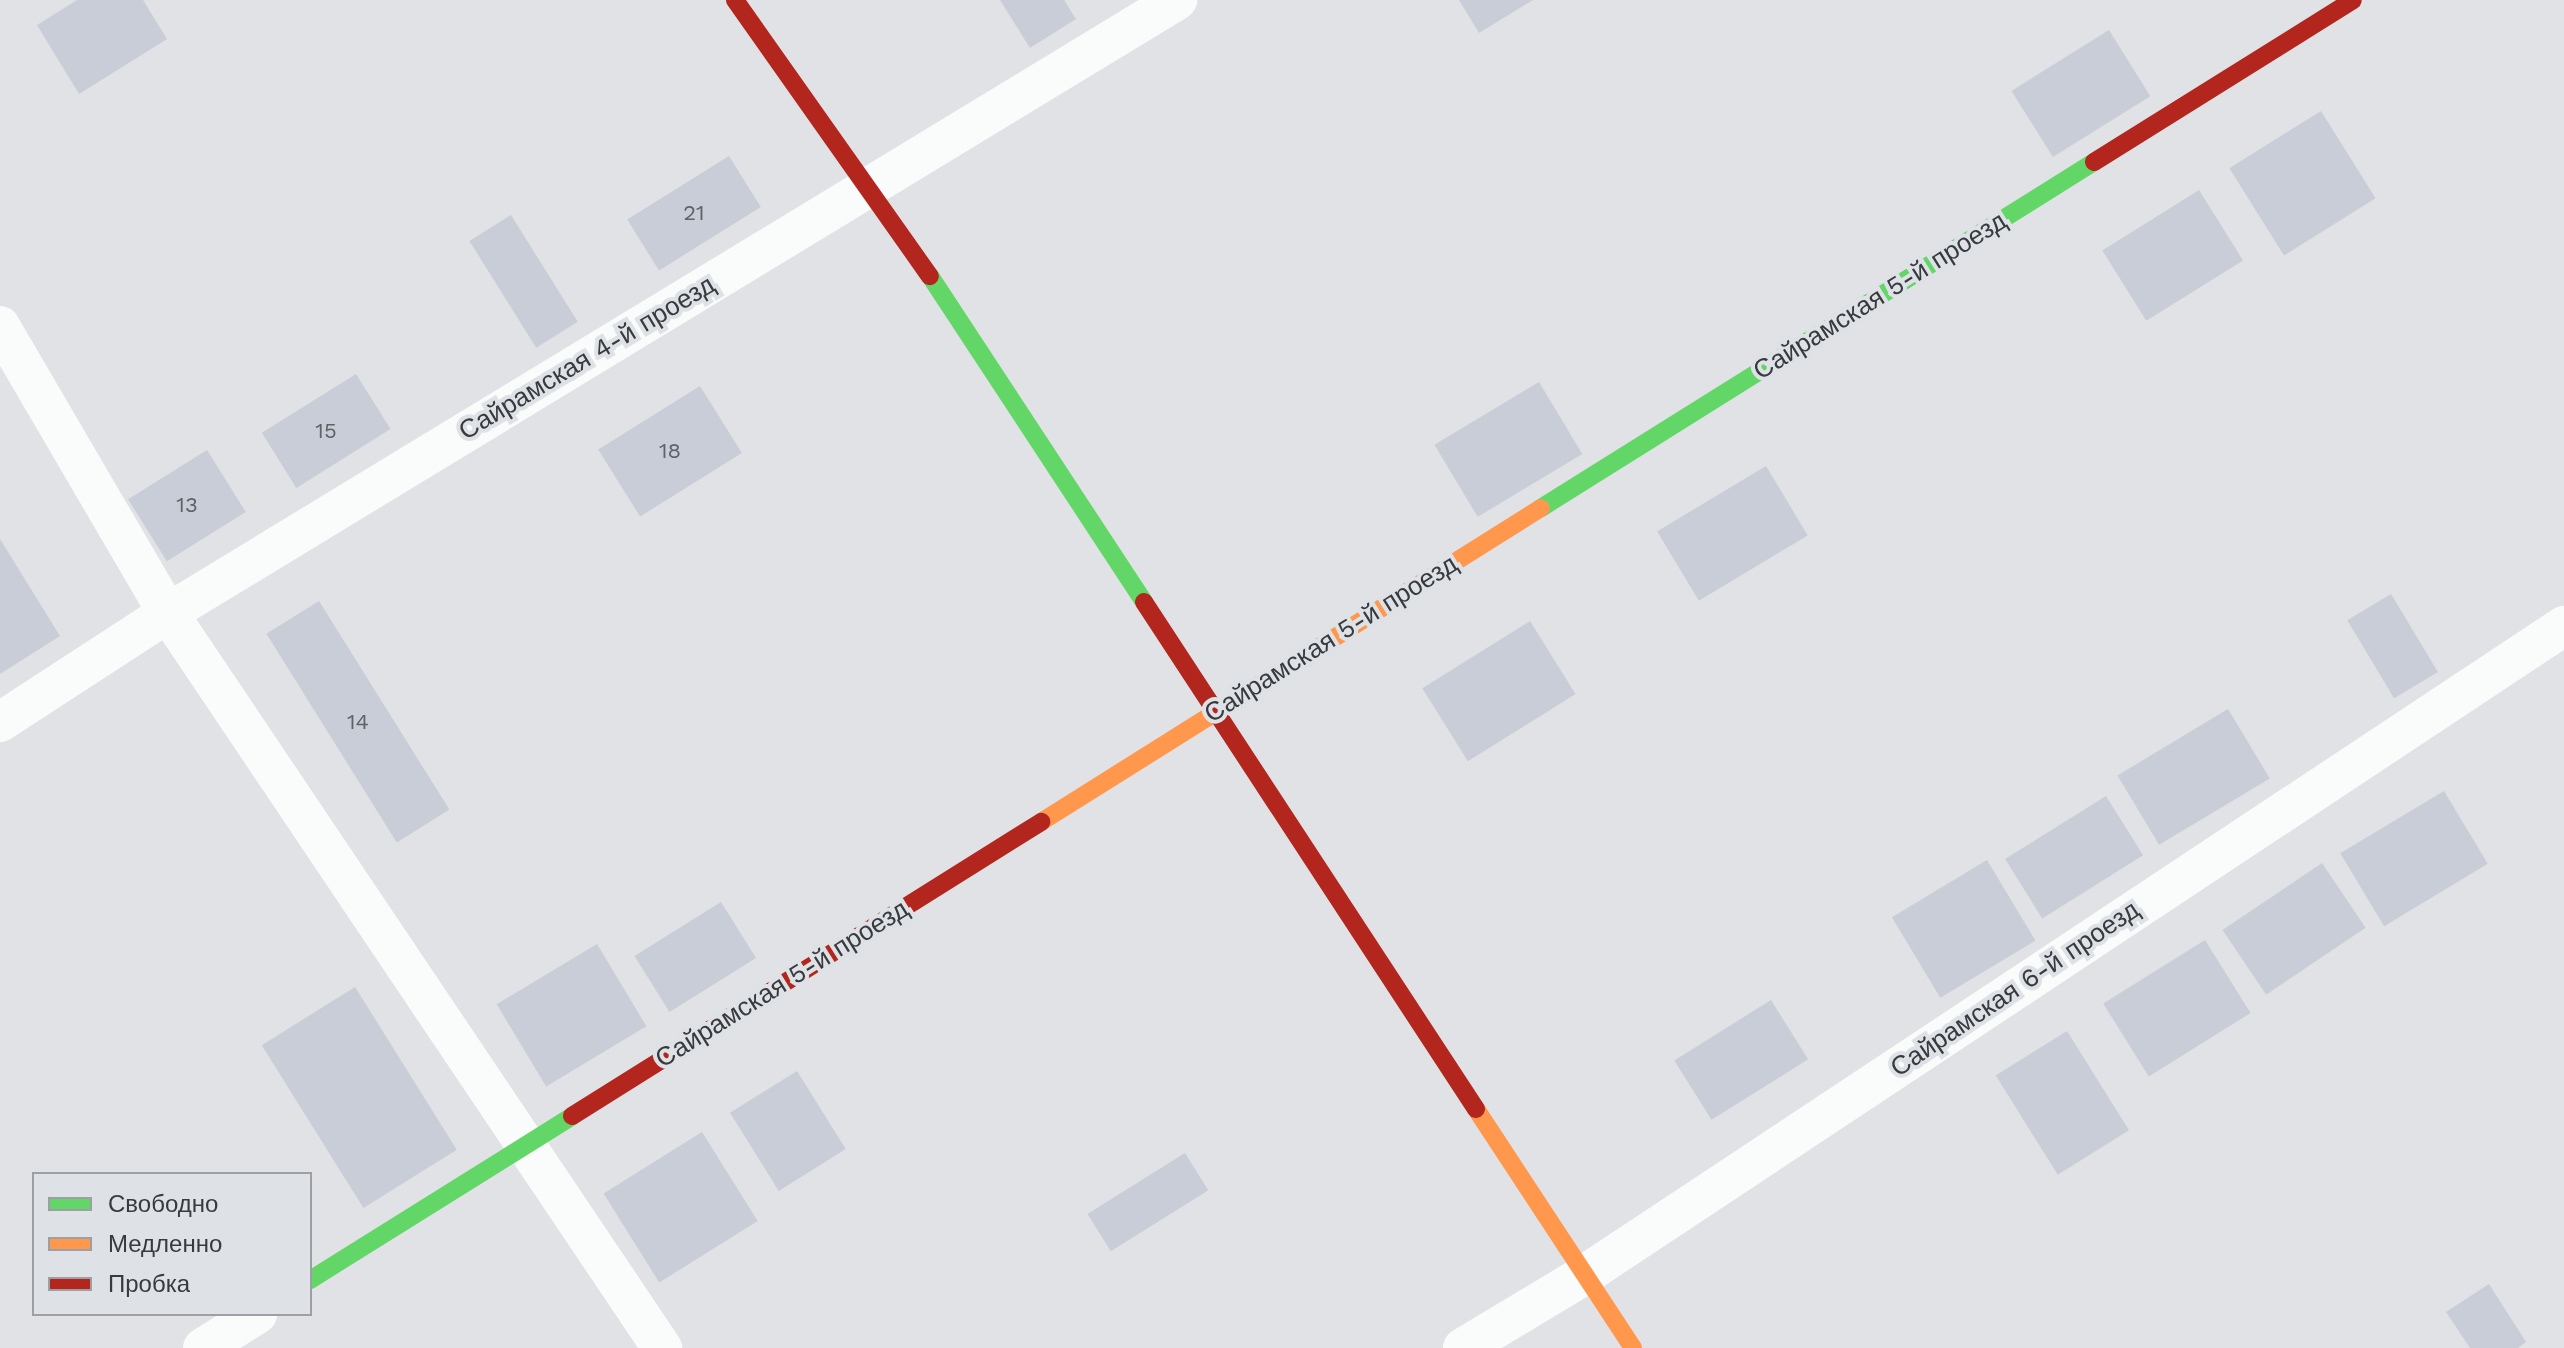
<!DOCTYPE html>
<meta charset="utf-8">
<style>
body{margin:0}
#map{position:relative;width:2564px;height:1348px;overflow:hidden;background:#e0e2e5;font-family:"Work Sans",sans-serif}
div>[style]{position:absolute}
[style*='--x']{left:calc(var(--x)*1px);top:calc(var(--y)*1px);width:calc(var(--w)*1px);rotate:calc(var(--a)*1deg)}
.building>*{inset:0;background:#c9cdd7;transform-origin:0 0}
.street>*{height:40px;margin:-20px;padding:0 20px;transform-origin:20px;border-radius:20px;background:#fafbfb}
.fast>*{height:18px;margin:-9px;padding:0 9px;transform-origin:9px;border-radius:9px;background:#63d668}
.slow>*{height:18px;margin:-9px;padding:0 9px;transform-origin:9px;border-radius:9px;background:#ff974d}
.jam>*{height:18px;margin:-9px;padding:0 9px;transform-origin:9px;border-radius:9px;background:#b3261e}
span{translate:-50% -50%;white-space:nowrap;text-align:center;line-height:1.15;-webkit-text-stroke:8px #dee2e7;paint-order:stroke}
.number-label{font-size:22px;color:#606267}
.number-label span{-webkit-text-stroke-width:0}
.street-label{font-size:26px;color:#393a3d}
.legend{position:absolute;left:32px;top:1172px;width:280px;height:144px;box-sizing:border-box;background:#dee2e7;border:2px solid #9c9fa3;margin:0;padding:10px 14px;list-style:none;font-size:24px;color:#393a3d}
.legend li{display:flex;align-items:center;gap:16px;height:40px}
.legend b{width:40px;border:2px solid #9c9fa3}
</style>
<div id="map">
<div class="building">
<div style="clip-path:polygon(77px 0,143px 0,167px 39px,79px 94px,37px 25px)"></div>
<div style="clip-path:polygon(1000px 0,1064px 0,1076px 19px,1030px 48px)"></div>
<div style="clip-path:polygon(1459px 0,1533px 0,1479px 33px)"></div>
<div style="left:2109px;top:30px;width:78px;height:115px;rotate:58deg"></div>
<div style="left:2321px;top:111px;width:103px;height:108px;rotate:58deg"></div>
<div style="left:729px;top:156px;width:60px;height:120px;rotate:58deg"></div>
<div style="left:2199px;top:190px;width:83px;height:114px;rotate:58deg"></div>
<div style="left:511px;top:215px;width:126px;height:49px;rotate:58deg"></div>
<div style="left:356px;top:374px;width:65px;height:111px;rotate:58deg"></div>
<div style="left:1539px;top:382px;width:84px;height:122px;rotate:59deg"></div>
<div style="left:700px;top:386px;width:79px;height:120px;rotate:58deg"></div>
<div style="left:207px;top:450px;width:73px;height:93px;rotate:58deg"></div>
<div style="left:1766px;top:466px;width:81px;height:127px;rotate:59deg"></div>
<div style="clip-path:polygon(0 539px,60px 636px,0 674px)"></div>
<div style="left:2391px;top:594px;width:91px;height:51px;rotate:59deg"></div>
<div style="left:319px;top:601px;width:246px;height:62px;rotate:58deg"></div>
<div style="left:1530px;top:621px;width:86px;height:127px;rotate:58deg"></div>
<div style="left:2228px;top:709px;width:81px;height:129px;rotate:59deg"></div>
<div style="left:2444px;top:791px;width:85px;height:121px;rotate:59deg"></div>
<div style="left:2106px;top:796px;width:70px;height:119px;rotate:58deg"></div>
<div style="left:1987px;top:860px;width:94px;height:111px;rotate:59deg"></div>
<div style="left:2322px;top:863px;width:78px;height:120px;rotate:56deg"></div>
<div style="left:721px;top:902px;width:66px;height:102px;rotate:58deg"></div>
<div style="left:2205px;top:940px;width:86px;height:120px;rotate:58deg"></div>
<div style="left:597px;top:944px;width:96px;height:117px;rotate:59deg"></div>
<div style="left:355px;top:987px;width:192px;height:110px;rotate:58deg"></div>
<div style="left:1771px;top:1000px;width:70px;height:114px;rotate:58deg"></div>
<div style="left:2067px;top:1031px;width:117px;height:84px;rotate:58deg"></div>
<div style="left:797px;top:1071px;width:92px;height:79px;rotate:58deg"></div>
<div style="left:702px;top:1132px;width:105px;height:116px;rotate:58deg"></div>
<div style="left:1185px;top:1153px;width:44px;height:115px;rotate:58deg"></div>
<div style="clip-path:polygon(2489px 1284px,2526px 1342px,2518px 1348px,2470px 1348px,2446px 1312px)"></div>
</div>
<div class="street">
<div style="--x:0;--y:326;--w:333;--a:59.7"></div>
<div style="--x:168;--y:613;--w:886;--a:56.09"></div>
<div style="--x:0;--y:722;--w:200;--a:-33"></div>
<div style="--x:168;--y:613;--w:1181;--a:-31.28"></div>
<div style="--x:203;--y:1348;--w:64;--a:-32.2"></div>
<div style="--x:1463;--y:1348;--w:140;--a:-31"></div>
<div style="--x:1583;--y:1276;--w:1177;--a:-33.53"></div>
</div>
<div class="fast">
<div style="--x:930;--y:276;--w:390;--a:56.7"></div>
<div style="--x:1541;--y:508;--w:652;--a:-32.03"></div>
<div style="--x:310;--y:1280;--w:309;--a:-32"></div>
</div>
<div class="slow">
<div style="--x:1041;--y:822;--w:590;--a:-32.13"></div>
<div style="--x:1476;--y:1109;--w:286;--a:56.7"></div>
</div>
<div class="jam">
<div style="--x:735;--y:0;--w:338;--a:54.8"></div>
<div style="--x:2094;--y:162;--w:305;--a:-32"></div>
<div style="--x:1144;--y:602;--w:606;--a:56.78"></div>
<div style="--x:572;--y:1116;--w:554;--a:-32.08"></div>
</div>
<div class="number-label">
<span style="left:694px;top:213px">21</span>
<span style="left:326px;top:431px">15</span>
<span style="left:670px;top:451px">18</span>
<span style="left:187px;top:505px">13</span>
<span style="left:358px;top:722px">14</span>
</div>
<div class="street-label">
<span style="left:1880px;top:296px;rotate:-32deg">Сайрамская 5-й проезд</span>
<span style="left:587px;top:358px;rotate:-31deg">Сайрамская 4-й проезд</span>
<span style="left:1331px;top:639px;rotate:-32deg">Сайрамская 5-й проезд</span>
<span style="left:782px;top:984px;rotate:-32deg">Сайрамская 5-й проезд</span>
<span style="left:2015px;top:989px;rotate:-34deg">Сайрамская 6-й проезд</span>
</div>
<ul class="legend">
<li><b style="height:10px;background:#63d668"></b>Свободно</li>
<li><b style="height:10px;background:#ff974d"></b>Медленно</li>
<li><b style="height:10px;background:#b3261e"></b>Пробка</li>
</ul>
</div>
